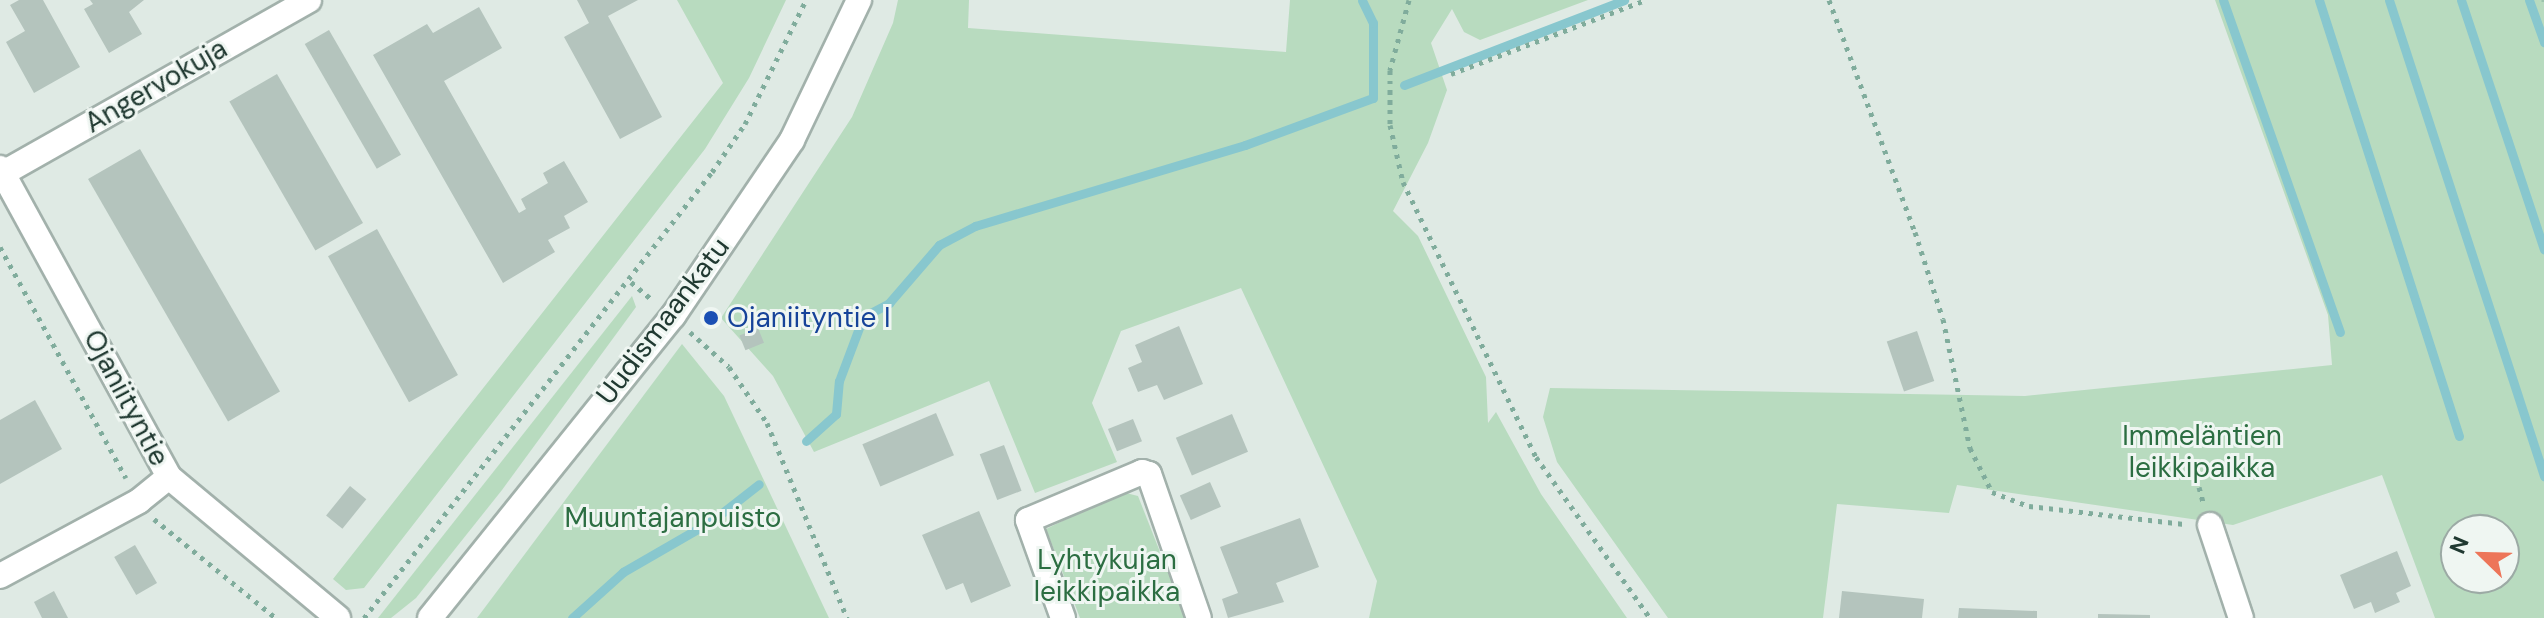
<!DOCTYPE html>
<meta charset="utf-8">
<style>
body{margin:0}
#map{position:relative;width:2544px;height:618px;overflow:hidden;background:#dfeae4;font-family:"DM Sans",sans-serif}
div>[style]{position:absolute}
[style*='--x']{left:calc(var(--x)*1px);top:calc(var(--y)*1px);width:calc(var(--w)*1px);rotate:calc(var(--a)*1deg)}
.green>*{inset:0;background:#b8dbbf}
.stream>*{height:9px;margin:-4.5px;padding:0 4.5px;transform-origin:4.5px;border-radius:4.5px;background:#88c7ce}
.building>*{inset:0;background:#b4c4bd;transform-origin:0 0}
.path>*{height:5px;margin-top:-2.5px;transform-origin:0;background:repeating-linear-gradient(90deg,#80ac9c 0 4px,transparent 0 10px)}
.roads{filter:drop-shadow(2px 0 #a2b1ab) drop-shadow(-2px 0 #a2b1ab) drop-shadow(0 2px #a2b1ab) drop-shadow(0 -2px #a2b1ab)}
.minor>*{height:24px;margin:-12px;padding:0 12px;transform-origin:12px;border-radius:12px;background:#fff}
.dots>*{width:22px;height:22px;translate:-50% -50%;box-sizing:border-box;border:4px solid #eff6f2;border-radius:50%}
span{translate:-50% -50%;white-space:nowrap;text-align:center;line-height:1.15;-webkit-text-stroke:6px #eff6f2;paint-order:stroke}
.street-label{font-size:28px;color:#203931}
.transit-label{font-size:28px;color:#164399}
.left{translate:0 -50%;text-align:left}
.park-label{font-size:28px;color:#2c6e42}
.north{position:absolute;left:2440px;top:514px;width:80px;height:80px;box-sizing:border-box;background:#eff6f2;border:2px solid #9caaa5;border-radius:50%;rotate:293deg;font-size:22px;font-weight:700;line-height:32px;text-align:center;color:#203931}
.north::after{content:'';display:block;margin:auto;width:28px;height:36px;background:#ed7559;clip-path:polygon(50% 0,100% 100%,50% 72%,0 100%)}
</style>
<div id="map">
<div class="green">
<div style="clip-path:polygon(677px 0,786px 0,749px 78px,705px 149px,364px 588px,346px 590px,333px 579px,723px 83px)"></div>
<div style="clip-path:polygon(898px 0,969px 0,968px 28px,1286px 52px,1290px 0,1588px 0,1480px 40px,1464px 32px,1452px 9px,1431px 43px,1447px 90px,1428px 143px,1393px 211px,1418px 236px,1486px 377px,1488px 423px,1496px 412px,1541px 494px,1627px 618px,1369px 618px,1377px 581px,1241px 288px,1121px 331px,1092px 403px,1117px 462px,1035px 493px,989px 381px,814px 452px,773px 376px,721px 318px,852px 117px,893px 23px)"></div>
<div style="clip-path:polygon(evenodd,2215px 0,2544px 0,2544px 618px,2435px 618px,2382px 475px,2233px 525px,1957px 485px,1949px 513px,1837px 504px,1823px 618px,1668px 618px,1557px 462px,1543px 417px,1550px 388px,2025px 396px,2332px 365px,2328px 315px,2215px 0,2456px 530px,2504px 530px,2504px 578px,2456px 578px,2456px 530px)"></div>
<div style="clip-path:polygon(632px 296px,636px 307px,502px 490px,416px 598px,391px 618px,378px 618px)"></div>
<div style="clip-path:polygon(682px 344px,724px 396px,829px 618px,477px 618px)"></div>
<div style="clip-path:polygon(1122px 492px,1138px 496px,1186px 618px,1080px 618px,1046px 529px)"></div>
</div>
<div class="stream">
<div style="--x:2223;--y:0;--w:352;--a:70.6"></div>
<div style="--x:2319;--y:0;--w:458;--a:72.2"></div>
<div style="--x:2389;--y:0;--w:501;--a:71.96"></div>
<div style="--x:2461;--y:0;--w:263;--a:71.6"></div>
<div style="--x:2529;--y:0;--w:45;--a:70.3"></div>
<div style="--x:1404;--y:85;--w:236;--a:-21.1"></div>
<div style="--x:806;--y:441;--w:40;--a:-42"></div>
<div style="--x:836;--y:414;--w:33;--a:-85"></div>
<div style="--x:839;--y:381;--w:68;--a:-69.4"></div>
<div style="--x:863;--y:317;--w:30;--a:-28"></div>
<div style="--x:889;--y:303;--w:77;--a:-49.2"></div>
<div style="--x:939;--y:245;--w:41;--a:-27.8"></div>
<div style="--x:975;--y:226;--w:282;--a:-16.7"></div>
<div style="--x:1245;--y:145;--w:136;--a:-20.2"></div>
<div style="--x:1373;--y:98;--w:75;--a:-90"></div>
<div style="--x:1373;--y:23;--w:25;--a:-116"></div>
<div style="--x:572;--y:618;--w:69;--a:-42"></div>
<div style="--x:623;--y:572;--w:104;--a:-30"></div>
<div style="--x:713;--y:520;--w:58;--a:-38"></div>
</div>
<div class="building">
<div style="clip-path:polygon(19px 0,43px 0,80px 67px,34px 93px,6px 42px,25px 31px,10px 5px)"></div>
<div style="clip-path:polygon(90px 0,144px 0,129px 12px,142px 34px,109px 53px,84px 9px,93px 4px)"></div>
<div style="clip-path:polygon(577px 0,638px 0,608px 16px,662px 117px,620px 139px,564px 37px,589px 23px)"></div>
<div style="clip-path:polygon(479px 7px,502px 48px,444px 81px,519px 213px,526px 209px,521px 199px,548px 183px,543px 173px,564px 161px,588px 202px,564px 216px,570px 228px,548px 240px,555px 252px,503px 283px,373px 55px,427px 24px,433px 33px)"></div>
<div style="left:329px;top:30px;width:144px;height:28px;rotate:60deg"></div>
<div style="left:277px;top:74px;width:172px;height:55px;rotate:60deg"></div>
<div style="left:140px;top:149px;width:280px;height:60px;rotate:60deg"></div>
<div style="left:377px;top:229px;width:167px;height:56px;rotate:61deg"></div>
<div style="clip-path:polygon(1179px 326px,1203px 384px,1164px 400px,1157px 385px,1138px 392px,1128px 368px,1142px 362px,1135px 345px)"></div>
<div style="left:758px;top:328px;width:16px;height:20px;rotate:68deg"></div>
<div style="left:1917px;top:331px;width:53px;height:32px;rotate:71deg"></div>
<div style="clip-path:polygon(35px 400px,62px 449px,0 484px,0 420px)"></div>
<div style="left:936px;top:413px;width:46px;height:80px;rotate:67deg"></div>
<div style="left:1232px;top:414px;width:41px;height:61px;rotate:67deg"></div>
<div style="left:1133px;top:419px;width:24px;height:27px;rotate:68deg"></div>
<div style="left:1004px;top:445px;width:49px;height:26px;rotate:69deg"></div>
<div style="left:1210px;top:482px;width:27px;height:33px;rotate:66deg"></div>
<div style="left:350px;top:486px;width:21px;height:38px;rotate:39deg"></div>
<div style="clip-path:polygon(979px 511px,1011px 586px,971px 603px,963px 583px,946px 590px,922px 535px)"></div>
<div style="clip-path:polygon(1300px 518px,1319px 567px,1276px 583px,1284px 602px,1228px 618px,1222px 599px,1238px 593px,1220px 547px)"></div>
<div style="left:135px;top:545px;width:44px;height:24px;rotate:60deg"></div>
<div style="clip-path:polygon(2397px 551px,2411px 586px,2396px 593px,2400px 602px,2375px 613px,2371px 602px,2354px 609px,2340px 575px)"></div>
<div style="clip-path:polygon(54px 591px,68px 618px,42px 618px,34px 602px)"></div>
<div style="clip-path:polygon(1842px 591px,1924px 599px,1922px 618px,1839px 618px)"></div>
<div style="clip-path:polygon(1959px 608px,2037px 611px,2037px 618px,1958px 618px)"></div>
<div style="clip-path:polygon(2098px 614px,2150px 615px,2150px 618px,2098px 618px)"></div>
</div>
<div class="path">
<div style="--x:1409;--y:0;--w:73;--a:105.2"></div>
<div style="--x:1390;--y:70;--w:55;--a:90"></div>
<div style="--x:1390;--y:125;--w:58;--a:77.2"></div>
<div style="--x:1403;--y:182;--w:305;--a:64.2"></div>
<div style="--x:1536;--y:457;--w:197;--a:54.7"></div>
<div style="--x:1829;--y:0;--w:247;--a:69.7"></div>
<div style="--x:1915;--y:232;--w:91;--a:72.2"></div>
<div style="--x:1943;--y:319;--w:132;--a:78.2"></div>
<div style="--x:1970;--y:448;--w:49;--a:63.4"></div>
<div style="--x:1992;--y:492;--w:40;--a:21"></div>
<div style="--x:2029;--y:506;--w:156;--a:6.6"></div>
<div style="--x:2544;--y:0;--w:1;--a:90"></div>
<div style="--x:1451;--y:74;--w:209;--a:-20.8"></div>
<div style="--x:0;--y:247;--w:263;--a:61.4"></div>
<div style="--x:631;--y:282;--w:26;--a:40"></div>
<div style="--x:690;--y:332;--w:52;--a:41.9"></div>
<div style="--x:729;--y:367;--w:68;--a:55.8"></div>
<div style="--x:767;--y:423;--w:211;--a:67.7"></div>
<div style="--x:2199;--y:487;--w:16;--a:75"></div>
<div style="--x:154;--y:519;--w:157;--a:39.1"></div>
<div style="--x:364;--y:618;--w:566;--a:-52.04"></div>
<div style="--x:712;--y:172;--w:58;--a:-55.5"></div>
<div style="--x:745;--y:124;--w:138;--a:-63.8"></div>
</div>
<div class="roads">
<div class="minor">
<div style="--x:0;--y:168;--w:352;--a:61.3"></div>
<div style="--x:169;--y:477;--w:220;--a:39.8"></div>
<div style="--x:0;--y:175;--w:355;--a:-29.5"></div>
<div style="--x:2210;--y:525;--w:98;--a:71.6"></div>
<div style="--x:0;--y:576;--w:158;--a:-28.3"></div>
<div style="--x:139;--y:501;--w:38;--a:-39"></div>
<div style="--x:430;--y:618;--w:388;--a:-51.2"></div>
<div style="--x:673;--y:316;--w:212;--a:-55.9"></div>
<div style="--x:792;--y:140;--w:155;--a:-64.4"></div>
<div style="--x:1063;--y:618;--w:104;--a:-109.7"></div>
<div style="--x:1028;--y:520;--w:124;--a:-22.8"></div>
<div style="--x:1142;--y:472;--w:7;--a:16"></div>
<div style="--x:1149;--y:474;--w:152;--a:70.9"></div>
</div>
</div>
<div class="dots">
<div style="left:711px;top:318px;background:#1a4fb4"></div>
</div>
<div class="street-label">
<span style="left:156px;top:86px;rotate:-30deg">Angervokuja</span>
<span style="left:663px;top:321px;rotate:-53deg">Uudismaankatu</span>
<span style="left:126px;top:398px;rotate:62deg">Ojaniityntie</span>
</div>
<div class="transit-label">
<span class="left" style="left:727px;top:318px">Ojaniityntie I</span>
</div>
<div class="park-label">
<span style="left:2202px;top:452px">Immeläntien<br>leikkipaikka</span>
<span style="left:673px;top:518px">Muuntajanpuisto</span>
<span style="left:1107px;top:576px">Lyhtykujan<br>leikkipaikka</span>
</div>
<div class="north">N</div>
</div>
